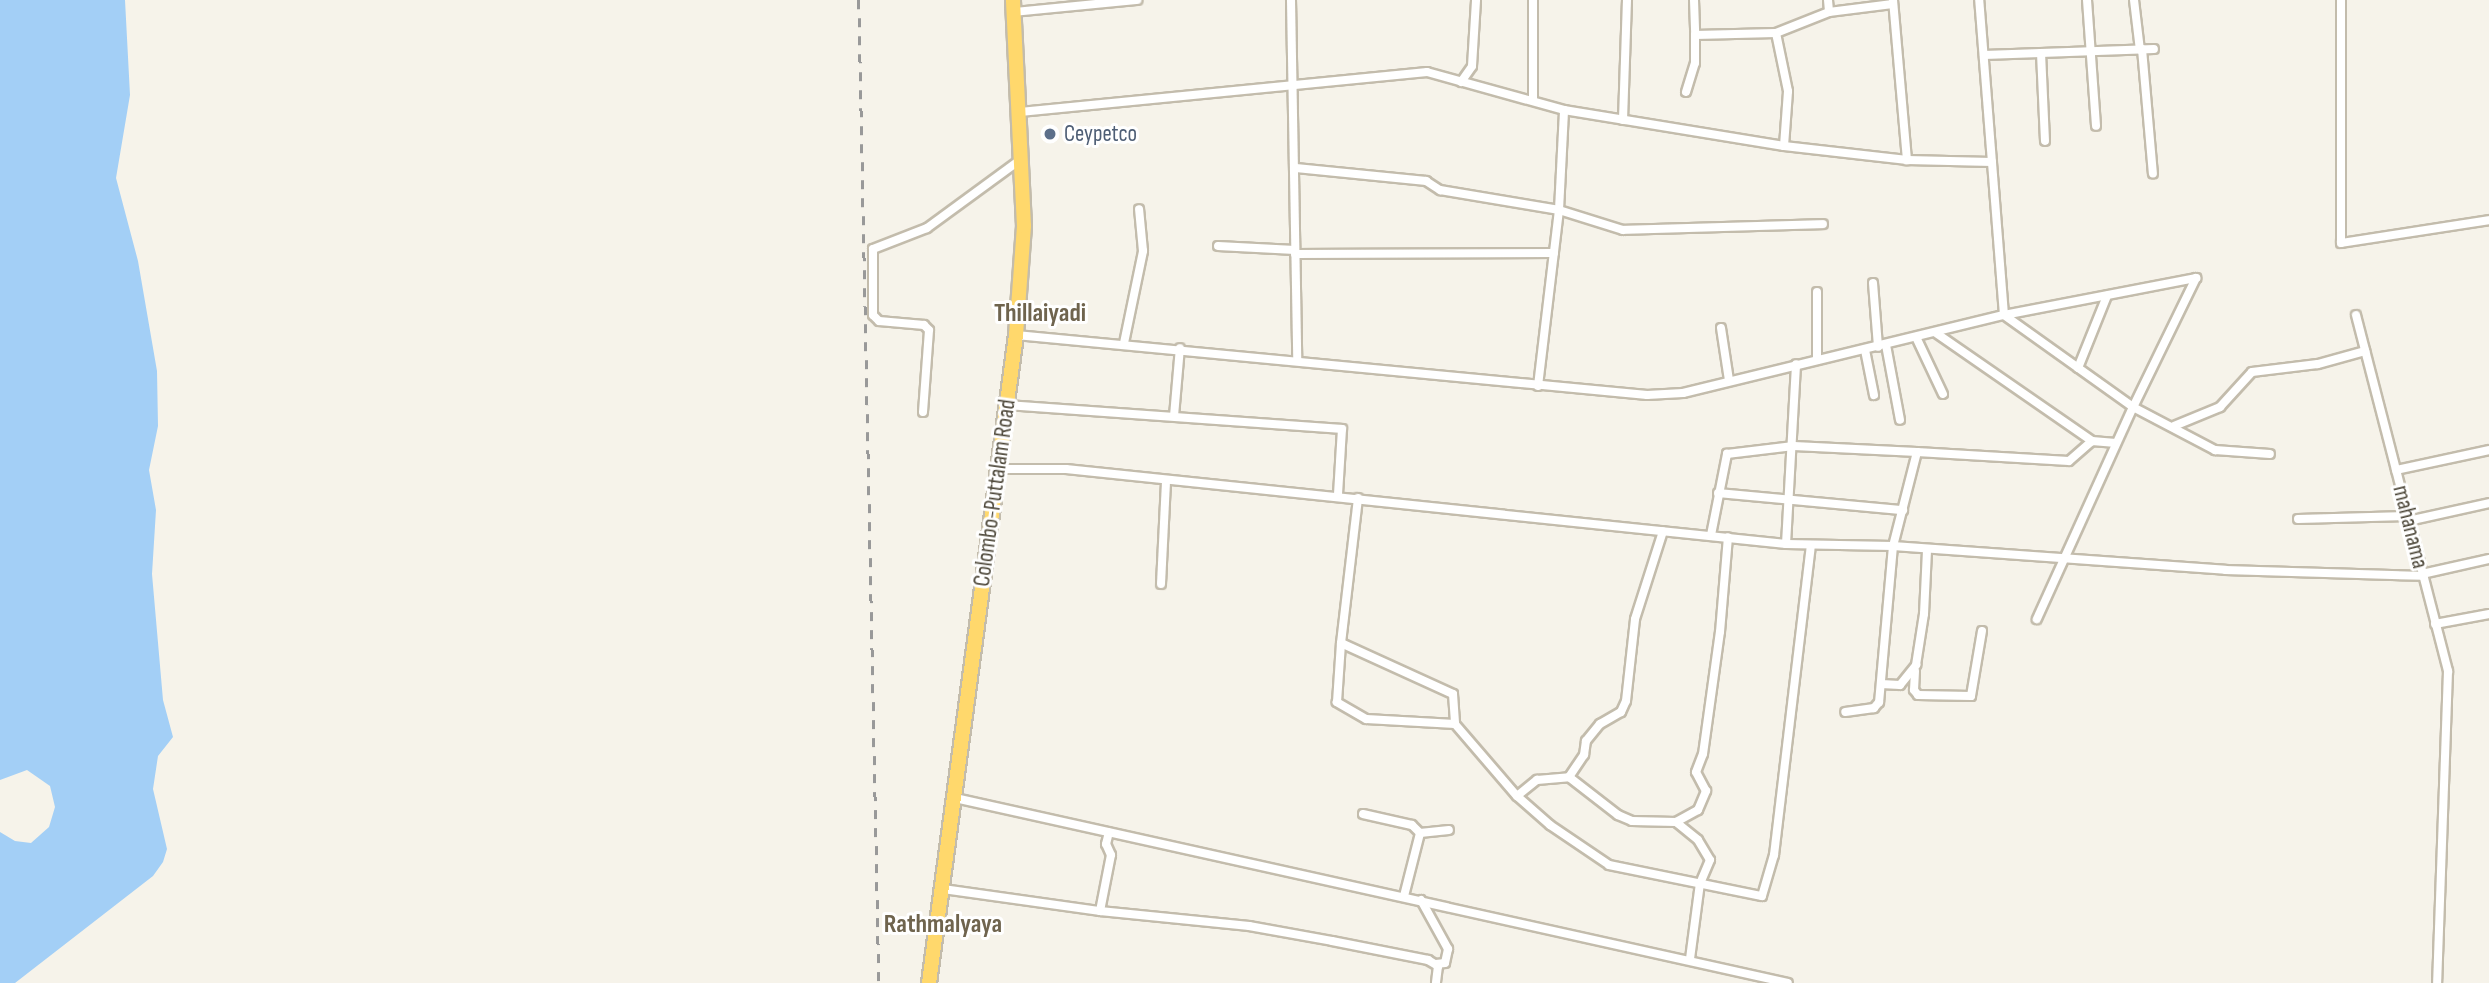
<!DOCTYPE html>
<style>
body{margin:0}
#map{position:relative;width:2489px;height:983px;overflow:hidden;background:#f6f3ea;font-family:"Sofia Sans Condensed",sans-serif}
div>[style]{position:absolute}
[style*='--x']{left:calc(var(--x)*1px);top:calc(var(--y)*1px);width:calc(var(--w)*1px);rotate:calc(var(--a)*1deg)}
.water>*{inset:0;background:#a3cff6}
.roads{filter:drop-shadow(2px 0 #c3bcac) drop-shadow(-2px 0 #c3bcac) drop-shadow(0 2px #c3bcac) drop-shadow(0 -2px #c3bcac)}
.street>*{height:8px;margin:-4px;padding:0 4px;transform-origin:4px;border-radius:4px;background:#fff}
.highway>*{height:14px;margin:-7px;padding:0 7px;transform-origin:7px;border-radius:7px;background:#ffd86c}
.rail>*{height:2.5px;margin-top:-1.25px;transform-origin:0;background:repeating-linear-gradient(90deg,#999 0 9px,transparent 0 18px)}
.dots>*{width:19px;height:19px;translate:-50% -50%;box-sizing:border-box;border:4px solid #fff;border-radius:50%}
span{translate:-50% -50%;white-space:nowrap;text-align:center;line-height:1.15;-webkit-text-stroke:6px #fff;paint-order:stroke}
.service-label{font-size:23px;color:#4e5e75}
.left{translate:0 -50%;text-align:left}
.street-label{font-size:23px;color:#4b4537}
.quarter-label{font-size:26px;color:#6f644e;font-weight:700}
</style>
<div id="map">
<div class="water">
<div style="clip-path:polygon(0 0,125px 0,130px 95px,116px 178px,138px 261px,157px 371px,158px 426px,149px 470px,156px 510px,152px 574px,163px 700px,173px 737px,158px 756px,153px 789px,167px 849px,163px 862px,153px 876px,15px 983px,0 983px,0 832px,15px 841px,31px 843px,49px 827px,55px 807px,50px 786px,27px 770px,0 780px)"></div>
</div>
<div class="roads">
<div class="street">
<div style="--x:1291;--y:0;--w:361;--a:89"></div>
<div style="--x:1694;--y:0;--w:35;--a:88"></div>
<div style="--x:1695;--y:35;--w:81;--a:-1.4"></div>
<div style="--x:1828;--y:0;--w:12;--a:85"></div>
<div style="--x:1829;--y:12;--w:64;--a:-7.1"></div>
<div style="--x:1893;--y:0;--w:161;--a:85"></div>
<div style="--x:2087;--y:0;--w:126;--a:85.9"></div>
<div style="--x:2134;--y:0;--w:50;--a:83.2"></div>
<div style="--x:2341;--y:0;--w:243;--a:90"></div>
<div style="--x:2341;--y:243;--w:150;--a:-8.8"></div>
<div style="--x:1014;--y:12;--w:124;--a:-5.6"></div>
<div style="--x:2142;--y:49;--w:125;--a:85"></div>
<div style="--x:2041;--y:53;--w:88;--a:87.4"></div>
<div style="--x:1984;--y:55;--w:170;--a:-2"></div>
<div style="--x:1461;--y:82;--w:19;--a:-55"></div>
<div style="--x:1472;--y:66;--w:66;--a:-86.5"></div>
<div style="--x:1686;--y:92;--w:30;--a:-73"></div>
<div style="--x:1695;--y:63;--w:28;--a:-90"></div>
<div style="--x:1533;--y:100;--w:100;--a:-90"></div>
<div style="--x:1020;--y:112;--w:409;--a:-5.6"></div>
<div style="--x:1427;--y:72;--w:142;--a:15.5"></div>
<div style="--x:1564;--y:110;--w:223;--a:9.3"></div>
<div style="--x:1784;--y:146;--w:124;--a:6.5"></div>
<div style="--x:1907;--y:160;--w:85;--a:1.3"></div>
<div style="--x:1623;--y:120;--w:120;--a:-88.1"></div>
<div style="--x:1784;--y:146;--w:55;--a:-85.8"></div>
<div style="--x:1788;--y:91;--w:59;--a:-101.7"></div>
<div style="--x:1776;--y:33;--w:57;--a:-21.6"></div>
<div style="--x:1296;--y:168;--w:131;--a:5.7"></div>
<div style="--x:1426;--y:181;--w:17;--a:33"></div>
<div style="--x:1440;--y:190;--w:121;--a:9.5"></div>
<div style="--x:1559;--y:210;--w:100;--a:-87.1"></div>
<div style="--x:1218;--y:246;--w:77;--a:3"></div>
<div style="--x:1295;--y:254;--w:259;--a:-0.2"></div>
<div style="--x:1873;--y:283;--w:64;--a:85.5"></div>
<div style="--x:1817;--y:292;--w:68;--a:90"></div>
<div style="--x:2004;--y:315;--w:196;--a:-10.9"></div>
<div style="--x:2196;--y:278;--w:144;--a:116"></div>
<div style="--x:2133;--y:407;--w:93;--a:27.7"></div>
<div style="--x:2215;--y:450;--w:55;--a:4.2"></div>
<div style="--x:2004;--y:315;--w:158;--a:35.5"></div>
<div style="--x:2133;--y:407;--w:233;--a:114.4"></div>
<div style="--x:2356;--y:315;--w:368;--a:75.5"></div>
<div style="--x:2448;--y:671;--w:312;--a:92"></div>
<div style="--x:1721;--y:328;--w:53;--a:81.3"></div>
<div style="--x:1936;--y:333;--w:190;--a:34.7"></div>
<div style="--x:1016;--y:335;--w:634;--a:5.43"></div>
<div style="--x:1647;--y:395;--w:36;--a:-3"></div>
<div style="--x:1683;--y:393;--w:330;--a:-13.7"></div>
<div style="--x:2004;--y:315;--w:316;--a:-94.5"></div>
<div style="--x:1916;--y:337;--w:63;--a:64.7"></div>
<div style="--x:1124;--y:343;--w:94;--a:-78.3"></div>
<div style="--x:1143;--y:251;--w:42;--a:-95.4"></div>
<div style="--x:1886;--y:345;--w:76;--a:79.4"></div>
<div style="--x:1865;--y:350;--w:46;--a:78.7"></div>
<div style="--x:2078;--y:368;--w:78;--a:-68.1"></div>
<div style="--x:1538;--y:386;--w:177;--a:-83.2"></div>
<div style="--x:1559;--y:210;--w:67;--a:17.4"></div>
<div style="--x:1623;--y:230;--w:200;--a:-1.7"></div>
<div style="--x:1007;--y:405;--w:336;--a:4.1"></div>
<div style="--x:1342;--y:429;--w:66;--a:93.5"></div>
<div style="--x:923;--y:412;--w:82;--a:-85.8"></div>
<div style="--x:929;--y:330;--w:7;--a:-135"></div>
<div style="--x:924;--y:325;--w:45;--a:-174.9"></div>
<div style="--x:879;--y:321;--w:8;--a:-135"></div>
<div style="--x:873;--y:315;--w:66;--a:-90"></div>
<div style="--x:873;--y:249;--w:58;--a:-21.3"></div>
<div style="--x:927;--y:228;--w:115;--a:-36.2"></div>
<div style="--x:1174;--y:416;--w:68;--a:-85"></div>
<div style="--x:2174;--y:426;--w:50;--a:-22.4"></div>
<div style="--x:2220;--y:407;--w:47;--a:-47.6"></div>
<div style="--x:2252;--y:372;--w:66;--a:-6.9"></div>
<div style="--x:2318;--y:364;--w:49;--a:-15.5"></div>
<div style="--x:1917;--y:452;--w:152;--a:3.4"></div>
<div style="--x:2069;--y:461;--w:30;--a:-41"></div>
<div style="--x:2092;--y:441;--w:24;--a:5"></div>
<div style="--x:998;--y:469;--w:68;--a:0"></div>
<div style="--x:1066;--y:469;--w:724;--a:5.95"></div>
<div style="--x:1786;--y:544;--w:107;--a:1.1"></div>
<div style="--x:1893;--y:546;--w:333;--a:4.1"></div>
<div style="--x:2225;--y:570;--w:198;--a:1.7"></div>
<div style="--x:2396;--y:470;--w:95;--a:-12.1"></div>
<div style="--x:1718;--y:493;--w:186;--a:5.3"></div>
<div style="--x:2298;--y:519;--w:109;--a:-1.6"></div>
<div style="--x:2408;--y:521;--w:83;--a:-12.5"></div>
<div style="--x:1711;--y:535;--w:83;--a:-78.8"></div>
<div style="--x:1727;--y:454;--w:67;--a:-6.8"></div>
<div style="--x:1794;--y:446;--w:123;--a:2.8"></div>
<div style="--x:1917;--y:452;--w:97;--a:104.3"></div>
<div style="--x:1893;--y:546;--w:157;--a:95.1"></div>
<div style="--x:1879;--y:702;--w:8;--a:130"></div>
<div style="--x:1874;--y:708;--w:29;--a:172"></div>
<div style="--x:1786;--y:544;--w:180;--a:-86.8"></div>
<div style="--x:2422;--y:574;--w:69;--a:-12.6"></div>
<div style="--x:1161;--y:584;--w:104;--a:-87.2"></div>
<div style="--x:2435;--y:624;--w:55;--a:-10.5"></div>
<div style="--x:1341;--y:643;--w:123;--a:24.5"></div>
<div style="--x:1453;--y:694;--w:30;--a:86"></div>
<div style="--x:1455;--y:724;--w:89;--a:-176.8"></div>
<div style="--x:1366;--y:719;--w:34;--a:-150"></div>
<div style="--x:1337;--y:702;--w:59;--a:-86.1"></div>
<div style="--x:1341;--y:643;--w:146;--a:-83.3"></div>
<div style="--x:1915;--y:671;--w:19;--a:93"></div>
<div style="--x:1914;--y:690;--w:6;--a:51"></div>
<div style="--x:1918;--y:695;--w:53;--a:1.1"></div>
<div style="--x:1971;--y:696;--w:66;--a:-80.4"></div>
<div style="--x:1881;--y:684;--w:19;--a:3"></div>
<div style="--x:1900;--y:685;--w:26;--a:-51"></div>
<div style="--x:1916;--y:665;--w:52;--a:-81.1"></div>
<div style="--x:1924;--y:614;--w:64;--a:-87.3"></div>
<div style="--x:1455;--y:724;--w:95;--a:49.3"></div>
<div style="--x:1517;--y:796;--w:44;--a:41.3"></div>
<div style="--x:1550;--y:825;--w:71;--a:34.1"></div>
<div style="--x:1609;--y:865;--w:156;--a:11.5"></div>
<div style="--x:1762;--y:896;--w:43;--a:-73.7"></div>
<div style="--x:1774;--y:855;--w:312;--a:-83.2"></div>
<div style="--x:1569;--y:777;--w:27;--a:-56"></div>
<div style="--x:1584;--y:755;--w:14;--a:-82"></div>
<div style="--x:1586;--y:741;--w:22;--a:-51"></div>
<div style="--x:1600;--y:724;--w:24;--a:-30"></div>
<div style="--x:1621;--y:712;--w:12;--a:-66"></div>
<div style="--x:1626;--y:701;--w:82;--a:-83.7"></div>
<div style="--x:1635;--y:619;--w:92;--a:-72.3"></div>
<div style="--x:1517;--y:796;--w:26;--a:-39"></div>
<div style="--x:1537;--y:780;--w:32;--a:-5"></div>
<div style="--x:1569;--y:777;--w:62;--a:37.8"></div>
<div style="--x:1618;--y:815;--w:15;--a:23"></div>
<div style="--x:1632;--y:821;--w:44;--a:1.3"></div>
<div style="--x:1676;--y:822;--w:28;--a:39"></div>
<div style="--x:1698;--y:840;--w:23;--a:59"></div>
<div style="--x:1710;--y:860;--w:25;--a:113"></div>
<div style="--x:1700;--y:883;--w:77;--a:97.5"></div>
<div style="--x:955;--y:798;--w:853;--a:12.52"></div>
<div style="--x:1363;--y:814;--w:50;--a:12.7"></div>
<div style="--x:1412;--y:825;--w:11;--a:45"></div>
<div style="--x:1676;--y:822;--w:25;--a:-29"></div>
<div style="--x:1698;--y:810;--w:21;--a:-67"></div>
<div style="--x:1706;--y:791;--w:21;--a:-118"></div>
<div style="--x:1696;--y:772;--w:19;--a:-69"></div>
<div style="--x:1703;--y:754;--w:123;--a:-82.1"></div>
<div style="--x:1720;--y:632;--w:95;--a:-85.2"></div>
<div style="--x:1420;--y:833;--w:29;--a:-6"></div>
<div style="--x:943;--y:889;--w:159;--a:8"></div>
<div style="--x:1100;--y:911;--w:150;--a:5.7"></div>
<div style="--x:1249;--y:926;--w:84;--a:10.2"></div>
<div style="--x:1332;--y:941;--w:98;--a:11.2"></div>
<div style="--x:1428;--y:960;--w:12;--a:31"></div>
<div style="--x:1438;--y:966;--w:17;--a:97"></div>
<div style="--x:1404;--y:896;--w:65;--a:-75.7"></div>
<div style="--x:1421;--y:900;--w:56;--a:61.1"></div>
<div style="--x:1448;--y:949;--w:14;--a:102"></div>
<div style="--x:1445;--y:963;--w:9;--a:174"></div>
<div style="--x:1100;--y:911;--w:57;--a:-78.9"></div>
<div style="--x:1111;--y:855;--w:12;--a:-114"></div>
<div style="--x:1106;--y:844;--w:12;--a:-76"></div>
</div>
<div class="highway">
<div style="--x:929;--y:983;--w:654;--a:-82.35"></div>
<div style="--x:1016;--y:335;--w:109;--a:-85.8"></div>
<div style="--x:1024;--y:226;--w:226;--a:-92.8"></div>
</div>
</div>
<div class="rail">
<div style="--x:859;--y:0;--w:983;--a:88.83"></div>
</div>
<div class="dots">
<div style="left:1050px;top:134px;background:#5c6f8a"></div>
</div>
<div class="service-label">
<span class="left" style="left:1064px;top:134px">Ceypetco</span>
</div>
<div class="street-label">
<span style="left:995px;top:493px;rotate:-82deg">Colombo-Puttalam Road</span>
<span style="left:2410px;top:527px;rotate:76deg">mahanama</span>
</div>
<div class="quarter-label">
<span style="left:1040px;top:314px">Thillaiyadi</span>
<span style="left:943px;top:925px">Rathmalyaya</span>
</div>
</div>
